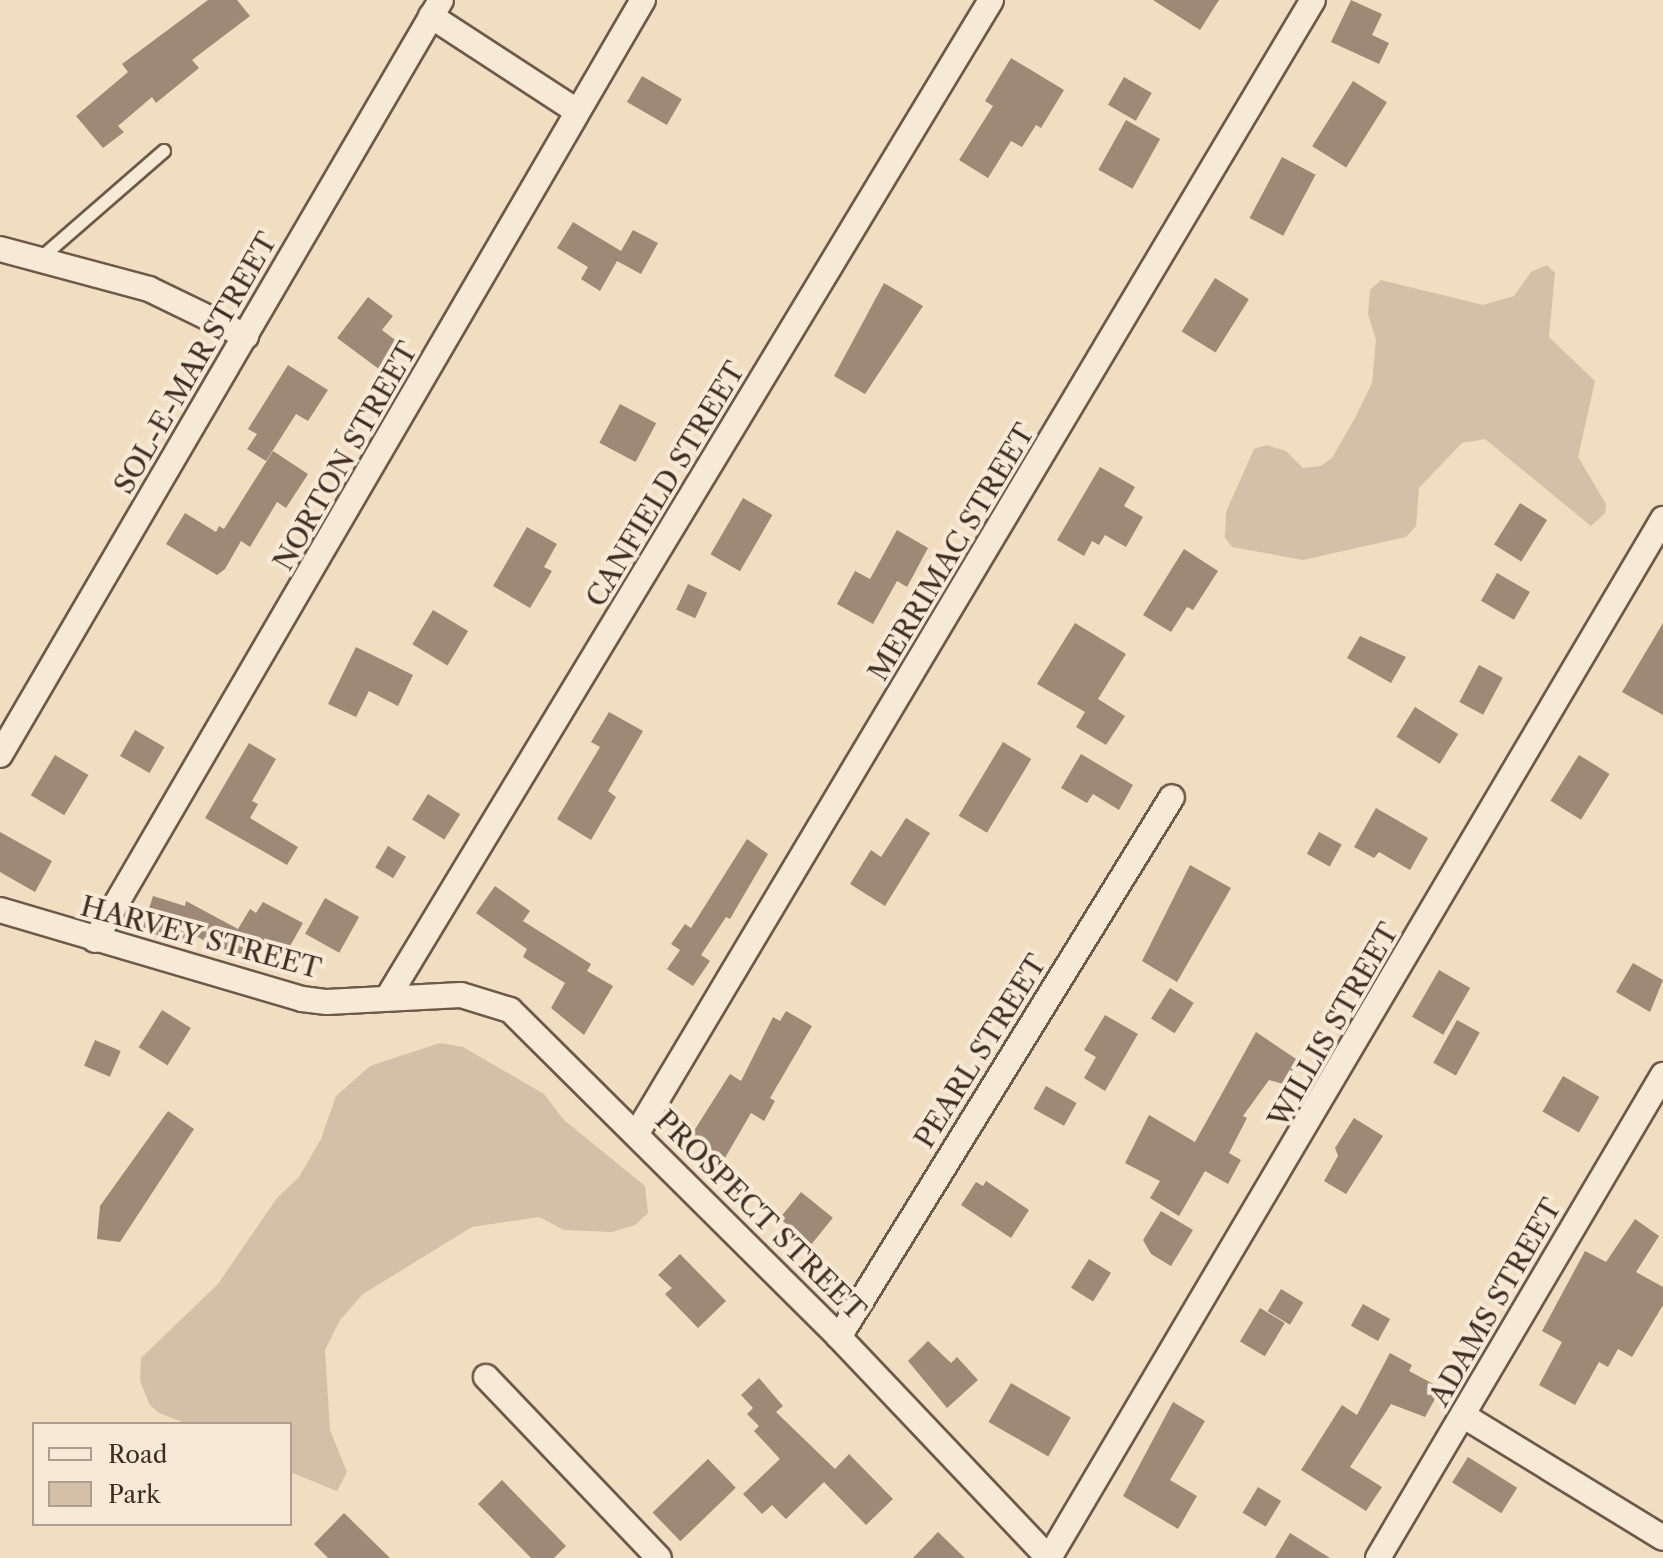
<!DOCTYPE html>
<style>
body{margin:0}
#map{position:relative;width:1663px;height:1558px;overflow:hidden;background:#f1dec1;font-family:"Libre Caslon Text",serif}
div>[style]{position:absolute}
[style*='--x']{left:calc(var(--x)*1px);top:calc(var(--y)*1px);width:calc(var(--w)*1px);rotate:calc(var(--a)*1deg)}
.green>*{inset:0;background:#d3c0a6}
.building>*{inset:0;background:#9d8976;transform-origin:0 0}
.roads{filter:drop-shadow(2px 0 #6e594b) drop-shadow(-2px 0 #6e594b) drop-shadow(0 2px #6e594b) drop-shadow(0 -2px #6e594b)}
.lane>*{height:12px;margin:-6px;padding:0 6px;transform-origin:6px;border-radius:6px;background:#f6ead7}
.street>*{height:24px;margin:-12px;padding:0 12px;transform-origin:12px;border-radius:12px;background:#f6ead7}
span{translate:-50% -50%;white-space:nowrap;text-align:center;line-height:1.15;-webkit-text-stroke:8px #f6ead7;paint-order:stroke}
.street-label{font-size:28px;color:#422d24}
.legend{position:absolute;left:32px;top:1422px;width:260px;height:104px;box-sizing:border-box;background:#f6ead7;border:2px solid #ae9e8f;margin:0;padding:10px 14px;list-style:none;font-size:24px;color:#422d24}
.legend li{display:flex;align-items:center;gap:16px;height:40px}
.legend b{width:40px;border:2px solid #ae9e8f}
</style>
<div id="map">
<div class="green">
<div style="clip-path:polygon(1547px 265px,1555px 273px,1549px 337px,1595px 381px,1578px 457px,1606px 504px,1605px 513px,1591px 526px,1485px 439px,1462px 443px,1419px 488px,1416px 526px,1406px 537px,1303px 560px,1232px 547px,1225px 538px,1226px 512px,1254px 449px,1267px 445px,1286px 451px,1303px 468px,1321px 466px,1332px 458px,1356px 416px,1372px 383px,1376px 340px,1368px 314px,1370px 290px,1381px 280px,1483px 305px,1514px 296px,1531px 272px)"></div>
<div style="clip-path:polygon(440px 1043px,463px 1047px,544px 1094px,564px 1120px,645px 1186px,648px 1213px,635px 1225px,612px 1232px,564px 1230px,539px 1217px,472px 1227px,363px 1294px,340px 1320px,325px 1350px,330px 1430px,347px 1472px,337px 1491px,290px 1472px,290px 1424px,188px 1424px,159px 1413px,150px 1405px,140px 1381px,141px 1358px,218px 1284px,277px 1198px,299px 1177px,321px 1139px,336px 1096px,370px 1066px)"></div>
</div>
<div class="building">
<div style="clip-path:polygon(208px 0,237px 0,250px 16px,192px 60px,199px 68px,156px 103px,152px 97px,118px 126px,124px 132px,103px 148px,76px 116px,128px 72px,122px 64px)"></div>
<div style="clip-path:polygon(1153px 0,1219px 0,1200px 30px)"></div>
<div style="clip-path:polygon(1351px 0,1382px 14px,1372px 35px,1389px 43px,1379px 64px,1331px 42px)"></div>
<div style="clip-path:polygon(1011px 58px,1064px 90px,1041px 128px,1036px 125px,1022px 147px,1011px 141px,988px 178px,959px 160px,993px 106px,985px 101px)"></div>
<div style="left:642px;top:76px;width:46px;height:30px;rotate:30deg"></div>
<div style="left:1124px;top:77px;width:32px;height:32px;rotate:30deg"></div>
<div style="left:1353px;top:81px;width:40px;height:77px;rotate:32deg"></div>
<div style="left:1126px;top:120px;width:39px;height:57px;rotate:29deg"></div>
<div style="left:1282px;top:157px;width:38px;height:69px;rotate:28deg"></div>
<div style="clip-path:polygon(573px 222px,621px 251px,633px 230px,658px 243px,641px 274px,617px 261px,600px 291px,581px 279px,588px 267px,557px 248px)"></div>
<div style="left:1215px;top:278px;width:40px;height:63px;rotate:32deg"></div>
<div style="clip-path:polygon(884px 283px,923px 306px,865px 394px,834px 376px)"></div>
<div style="clip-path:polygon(368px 297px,393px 316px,382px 330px,403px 346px,383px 372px,337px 338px)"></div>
<div style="clip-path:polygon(288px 365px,328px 390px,308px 421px,296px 414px,266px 461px,247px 449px,257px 434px,248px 429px)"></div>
<div style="left:620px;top:404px;width:41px;height:44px;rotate:28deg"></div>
<div style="clip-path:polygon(273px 451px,308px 474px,286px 508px,277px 502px,250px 547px,241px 541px,225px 569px,217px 575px,166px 544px,185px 513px,216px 532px,219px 526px,224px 529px)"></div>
<div style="clip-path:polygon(1100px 467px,1135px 487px,1124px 506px,1143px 517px,1126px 547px,1105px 535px,1099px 545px,1092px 541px,1084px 556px,1057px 540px)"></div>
<div style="left:743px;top:498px;width:34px;height:65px;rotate:30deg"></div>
<div style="left:1520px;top:503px;width:32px;height:49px;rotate:32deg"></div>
<div style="clip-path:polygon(527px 527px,557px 544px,544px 567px,552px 571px,530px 608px,493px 586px)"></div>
<div style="clip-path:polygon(897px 530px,928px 548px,907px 587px,897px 581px,873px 624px,837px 604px,855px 571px,870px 579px)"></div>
<div style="clip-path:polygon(1184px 549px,1218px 571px,1193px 610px,1187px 607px,1171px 632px,1143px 615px)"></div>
<div style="left:1497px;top:573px;width:38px;height:32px;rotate:30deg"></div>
<div style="left:688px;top:584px;width:21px;height:28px;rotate:25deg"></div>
<div style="left:433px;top:610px;width:41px;height:40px;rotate:31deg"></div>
<div style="clip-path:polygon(1075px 623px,1126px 654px,1098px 699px,1125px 716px,1106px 745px,1076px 727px,1085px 712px,1037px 684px)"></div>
<div style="clip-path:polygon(1663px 623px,1663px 715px,1622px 692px)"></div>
<div style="clip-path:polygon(1360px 636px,1406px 657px,1391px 683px,1347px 658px)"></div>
<div style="clip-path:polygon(356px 647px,413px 675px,398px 706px,369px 691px,356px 717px,328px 704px)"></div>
<div style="left:1479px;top:665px;width:27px;height:42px;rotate:28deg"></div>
<div style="left:1415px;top:707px;width:51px;height:35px;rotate:32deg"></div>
<div style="clip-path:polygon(609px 712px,643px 731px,608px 791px,616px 797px,591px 840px,557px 819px,600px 747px,591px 742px)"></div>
<div style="left:135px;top:730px;width:34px;height:30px;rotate:30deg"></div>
<div style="left:1003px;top:742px;width:33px;height:86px;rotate:31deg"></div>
<div style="clip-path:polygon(249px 743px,276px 759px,252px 801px,258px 804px,250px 818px,298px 847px,287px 865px,205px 818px)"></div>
<div style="clip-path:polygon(1081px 754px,1133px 785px,1119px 810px,1093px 794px,1087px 803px,1061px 788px)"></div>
<div style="left:55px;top:755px;width:39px;height:47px;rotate:31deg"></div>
<div style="left:1579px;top:755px;width:36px;height:54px;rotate:32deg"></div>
<div style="left:428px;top:794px;width:38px;height:30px;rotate:32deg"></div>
<div style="clip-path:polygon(1376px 808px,1428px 838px,1410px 870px,1379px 852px,1374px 858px,1354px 847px)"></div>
<div style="clip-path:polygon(906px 818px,930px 833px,885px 906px,850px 884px,871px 850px,881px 857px)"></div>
<div style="clip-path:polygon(0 832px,52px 861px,35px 892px,0 872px)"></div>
<div style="left:1319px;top:832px;width:26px;height:25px;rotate:29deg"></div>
<div style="clip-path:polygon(747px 839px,768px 854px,730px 919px,726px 917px,701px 955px,710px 961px,693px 986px,667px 969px,680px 950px,671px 944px,685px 924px,691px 928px)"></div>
<div style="left:388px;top:846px;width:21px;height:25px;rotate:31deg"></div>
<div style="clip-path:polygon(1190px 865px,1231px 888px,1177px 982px,1142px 961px)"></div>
<div style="clip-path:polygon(495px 886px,530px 911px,523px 921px,591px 964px,587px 971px,613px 986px,584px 1035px,551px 1008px,565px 983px,523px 957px,527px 949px,476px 913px)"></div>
<div style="clip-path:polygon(153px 896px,185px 906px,186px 901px,238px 929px,250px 909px,256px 913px,263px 902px,303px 923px,285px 955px,258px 940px,244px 963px,196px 936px,192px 947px,142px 930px)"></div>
<div style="left:325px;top:898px;width:39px;height:41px;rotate:29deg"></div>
<div style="clip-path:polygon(1633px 963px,1663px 980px,1650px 1012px,1616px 992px)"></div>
<div style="left:1439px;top:970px;width:36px;height:54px;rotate:30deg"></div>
<div style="left:1170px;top:988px;width:28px;height:36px;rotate:32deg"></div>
<div style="left:162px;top:1010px;width:34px;height:44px;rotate:32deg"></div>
<div style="clip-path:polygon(786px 1011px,812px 1026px,770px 1098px,775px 1101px,764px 1121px,751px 1113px,725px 1158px,690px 1137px,730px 1074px,741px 1081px,773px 1017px,780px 1021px)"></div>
<div style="clip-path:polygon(1105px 1015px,1138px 1034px,1105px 1091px,1084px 1078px,1096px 1057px,1084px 1050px)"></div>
<div style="left:1457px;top:1020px;width:26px;height:49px;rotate:29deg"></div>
<div style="clip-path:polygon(1256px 1032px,1299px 1061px,1283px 1084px,1269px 1080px,1243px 1116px,1247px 1118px,1229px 1153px,1241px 1160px,1228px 1184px,1205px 1171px,1179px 1216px,1150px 1198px,1160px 1181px,1125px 1163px,1149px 1115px,1195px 1142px)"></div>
<div style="left:95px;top:1040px;width:28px;height:28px;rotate:23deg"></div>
<div style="left:1563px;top:1076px;width:42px;height:41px;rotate:30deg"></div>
<div style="left:1046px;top:1086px;width:35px;height:26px;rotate:29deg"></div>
<div style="clip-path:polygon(168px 1111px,194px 1129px,120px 1242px,97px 1239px,100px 1206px)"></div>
<div style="clip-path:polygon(1354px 1118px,1383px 1136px,1346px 1194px,1324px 1181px,1338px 1156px,1335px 1148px)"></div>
<div style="clip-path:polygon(986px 1181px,1029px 1210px,1011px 1238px,961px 1205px,976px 1182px,983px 1186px)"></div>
<div style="left:801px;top:1192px;width:41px;height:34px;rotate:39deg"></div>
<div style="clip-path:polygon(1161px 1211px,1193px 1230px,1171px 1266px,1151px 1254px,1143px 1240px)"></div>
<div style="clip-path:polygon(1635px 1219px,1659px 1236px,1636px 1272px,1663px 1287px,1663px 1305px,1632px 1357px,1618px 1349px,1608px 1367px,1599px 1362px,1575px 1405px,1539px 1385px,1562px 1342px,1542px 1331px,1585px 1251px,1606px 1262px)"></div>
<div style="clip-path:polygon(680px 1254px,726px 1301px,698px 1328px,665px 1294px,672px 1288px,658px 1275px)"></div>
<div style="left:1089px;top:1259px;width:26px;height:34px;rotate:32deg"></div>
<div style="left:1281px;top:1289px;width:26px;height:26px;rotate:31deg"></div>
<div style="left:1363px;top:1304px;width:31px;height:25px;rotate:29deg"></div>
<div style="left:1260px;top:1308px;width:29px;height:39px;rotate:31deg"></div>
<div style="clip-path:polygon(928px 1341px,951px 1363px,957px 1357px,978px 1380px,947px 1408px,908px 1361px)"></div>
<div style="clip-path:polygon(1390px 1353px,1412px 1365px,1409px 1371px,1441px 1388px,1425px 1417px,1391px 1404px,1350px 1467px,1382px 1487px,1366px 1511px,1301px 1470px,1342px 1405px,1357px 1415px)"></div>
<div style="clip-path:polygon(759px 1378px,783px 1406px,776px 1412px,835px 1469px,849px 1454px,893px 1499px,866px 1525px,824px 1482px,786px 1519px,772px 1505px,762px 1514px,743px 1494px,780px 1459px,754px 1431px,759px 1426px,747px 1414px,753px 1408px,741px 1395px)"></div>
<div style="left:1011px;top:1383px;width:69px;height:45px;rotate:30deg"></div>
<div style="clip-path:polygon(1173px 1402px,1205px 1421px,1170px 1480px,1197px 1496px,1178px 1529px,1123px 1496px)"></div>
<div style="left:1468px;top:1457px;width:58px;height:30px;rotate:32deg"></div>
<div style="left:708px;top:1459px;width:40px;height:77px;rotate:46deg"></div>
<div style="clip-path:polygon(502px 1480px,566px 1546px,554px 1558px,531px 1558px,478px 1504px)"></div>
<div style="left:1258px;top:1487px;width:27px;height:30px;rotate:31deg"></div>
<div style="clip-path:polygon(344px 1513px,390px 1558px,328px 1558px,314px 1544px)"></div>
<div style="clip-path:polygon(938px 1532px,965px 1558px,913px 1558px)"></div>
<div style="clip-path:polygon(1290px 1533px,1330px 1558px,1275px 1558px)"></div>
</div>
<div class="roads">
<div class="lane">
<div style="--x:41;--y:258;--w:163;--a:-41"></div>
</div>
<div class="street">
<div style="--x:431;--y:16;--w:174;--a:33.1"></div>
<div style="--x:0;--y:249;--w:154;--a:15"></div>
<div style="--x:149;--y:289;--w:108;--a:25.9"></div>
<div style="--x:0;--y:755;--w:874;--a:-59.71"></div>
<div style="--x:0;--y:910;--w:315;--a:16.4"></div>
<div style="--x:302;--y:999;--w:25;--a:7"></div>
<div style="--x:327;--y:1002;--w:134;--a:-3"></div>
<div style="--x:461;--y:995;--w:51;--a:17"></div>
<div style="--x:510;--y:1010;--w:464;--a:44.8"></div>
<div style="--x:839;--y:1337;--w:305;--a:46.5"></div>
<div style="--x:1049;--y:1558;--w:1207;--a:-59.42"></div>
<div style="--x:95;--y:940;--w:1088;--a:-59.76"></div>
<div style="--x:388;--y:997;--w:1165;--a:-58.83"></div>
<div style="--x:637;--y:1133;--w:1319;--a:-59.18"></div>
<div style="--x:839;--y:1337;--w:634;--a:-58.34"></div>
<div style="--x:486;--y:1377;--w:250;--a:46.3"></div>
<div style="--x:1464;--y:1416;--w:233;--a:31.5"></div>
<div style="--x:1378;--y:1558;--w:561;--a:-59.46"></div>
</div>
</div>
<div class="street-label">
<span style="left:195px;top:363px;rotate:-60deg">SOL-E-MAR STREET</span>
<span style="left:345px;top:456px;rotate:-60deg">NORTON STREET</span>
<span style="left:665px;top:484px;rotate:-59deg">CANFIELD STREET</span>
<span style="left:951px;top:552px;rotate:-59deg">MERRIMAC STREET</span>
<span style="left:201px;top:937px;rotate:15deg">HARVEY STREET</span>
<span style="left:1333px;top:1025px;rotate:-60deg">WILLIS STREET</span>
<span style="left:980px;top:1051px;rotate:-58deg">PEARL STREET</span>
<span style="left:761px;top:1215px;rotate:45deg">PROSPECT STREET</span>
<span style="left:1495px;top:1302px;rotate:-60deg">ADAMS STREET</span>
</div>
<ul class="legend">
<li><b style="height:10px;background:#f6ead7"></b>Road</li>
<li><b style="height:22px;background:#d3c0a6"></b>Park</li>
</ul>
</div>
